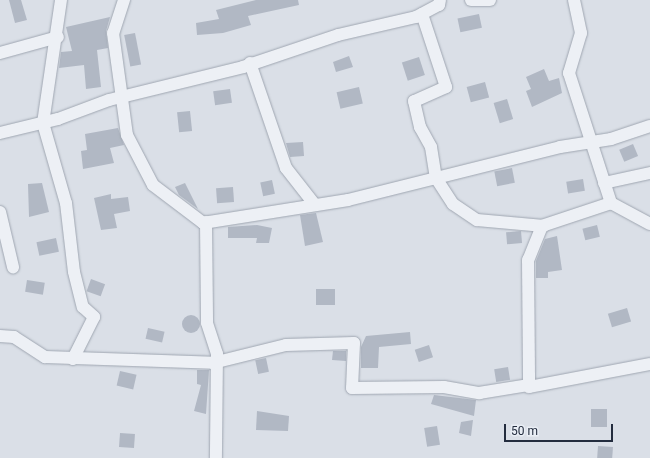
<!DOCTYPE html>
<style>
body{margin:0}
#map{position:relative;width:650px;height:458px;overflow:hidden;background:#dadfe7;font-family:Roboto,sans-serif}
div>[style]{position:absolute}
.building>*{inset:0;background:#b1b8c4;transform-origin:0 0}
.round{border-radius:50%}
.roads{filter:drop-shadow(0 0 1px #9fa6b1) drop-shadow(0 0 1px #9fa6b1)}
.street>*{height:12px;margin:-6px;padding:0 6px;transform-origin:6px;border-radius:6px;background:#edf0f5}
span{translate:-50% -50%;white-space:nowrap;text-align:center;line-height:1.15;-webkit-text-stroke:3px #e9eef5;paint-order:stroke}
.scale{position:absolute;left:504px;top:424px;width:109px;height:18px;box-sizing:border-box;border:2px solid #232c3e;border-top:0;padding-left:5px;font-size:12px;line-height:14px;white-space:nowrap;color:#232c3e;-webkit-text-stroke:3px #e9eef5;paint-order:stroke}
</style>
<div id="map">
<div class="building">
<div style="clip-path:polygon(9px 0,21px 0,27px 20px,15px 23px)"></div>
<div style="clip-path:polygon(256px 0,298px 0,299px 5px,248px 16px,251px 25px,223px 33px,197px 35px,196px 23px,219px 19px,216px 10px)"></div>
<div style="left:479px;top:14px;width:14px;height:22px;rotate:78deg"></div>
<div style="clip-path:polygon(110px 17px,106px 31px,108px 48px,97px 50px,101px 87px,86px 89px,84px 65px,59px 68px,61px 52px,72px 51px,66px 27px)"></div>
<div style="left:135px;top:33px;width:32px;height:11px;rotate:79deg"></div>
<div style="clip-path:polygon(349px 56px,353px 67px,336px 72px,333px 62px)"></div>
<div style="left:419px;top:57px;width:19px;height:18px;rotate:72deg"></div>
<div style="clip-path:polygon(544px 69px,549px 81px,559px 78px,562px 93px,532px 107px,526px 91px,531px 89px,526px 77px)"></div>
<div style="left:485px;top:82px;width:16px;height:19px;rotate:75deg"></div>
<div style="left:359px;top:87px;width:17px;height:23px;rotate:77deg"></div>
<div style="left:230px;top:89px;width:14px;height:17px;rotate:82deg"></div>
<div style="left:507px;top:99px;width:21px;height:14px;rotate:73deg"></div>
<div style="left:190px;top:111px;width:20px;height:13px;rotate:84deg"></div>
<div style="clip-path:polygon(118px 128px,124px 145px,110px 148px,114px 163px,83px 169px,81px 151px,87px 150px,85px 134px)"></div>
<div style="clip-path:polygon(303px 142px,304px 156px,290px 157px,286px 143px)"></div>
<div style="left:633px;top:144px;width:13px;height:15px;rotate:67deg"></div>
<div style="left:512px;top:168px;width:15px;height:18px;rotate:79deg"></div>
<div style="left:583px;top:179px;width:12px;height:17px;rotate:81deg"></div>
<div style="left:272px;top:180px;width:14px;height:12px;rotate:78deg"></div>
<div style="clip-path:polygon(42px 183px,49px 212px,29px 217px,28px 184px)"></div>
<div style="clip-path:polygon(185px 183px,198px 209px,179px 195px,175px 187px)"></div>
<div style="left:233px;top:187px;width:15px;height:17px;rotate:86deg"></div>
<div style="clip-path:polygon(111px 194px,111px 199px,128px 197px,130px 211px,114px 214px,117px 228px,101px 230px,94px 198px)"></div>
<div style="clip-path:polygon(316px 213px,323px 242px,305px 246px,300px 215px)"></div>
<div style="clip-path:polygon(257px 225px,272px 228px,269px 243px,256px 243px,257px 238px,228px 238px,228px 227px)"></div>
<div style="left:597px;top:225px;width:12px;height:15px;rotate:76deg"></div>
<div style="left:521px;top:231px;width:12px;height:15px;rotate:85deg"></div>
<div style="clip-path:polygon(557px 236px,562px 270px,548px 272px,548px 278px,536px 278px,536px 261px,545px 239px)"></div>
<div style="left:56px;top:238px;width:14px;height:20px;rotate:78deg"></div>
<div style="left:91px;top:279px;width:15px;height:13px;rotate:20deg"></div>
<div style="left:27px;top:280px;width:18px;height:12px;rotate:9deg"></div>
<div style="left:335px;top:289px;width:16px;height:19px;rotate:90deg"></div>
<div style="left:627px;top:308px;width:14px;height:20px;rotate:73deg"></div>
<div class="round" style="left:182px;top:315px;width:18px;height:18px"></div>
<div style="left:148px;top:328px;width:17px;height:11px;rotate:13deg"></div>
<div style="clip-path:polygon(410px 332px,411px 344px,379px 347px,378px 368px,361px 368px,361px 347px,366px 336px)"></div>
<div style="left:429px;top:345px;width:13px;height:15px;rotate:72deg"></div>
<div style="clip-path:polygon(333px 351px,346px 351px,346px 361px,332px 360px)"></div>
<div style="left:266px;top:358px;width:14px;height:11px;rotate:78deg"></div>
<div style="left:508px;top:367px;width:13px;height:14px;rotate:81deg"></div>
<div style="clip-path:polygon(197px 370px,209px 370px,206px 414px,194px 411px,201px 385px,197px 384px)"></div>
<div style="left:120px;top:371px;width:17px;height:15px;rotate:13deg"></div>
<div style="clip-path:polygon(434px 395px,476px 400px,474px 416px,431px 404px)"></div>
<div style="left:591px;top:409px;width:16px;height:18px"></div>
<div style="clip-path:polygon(257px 411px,289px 416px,288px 431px,256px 430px)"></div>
<div style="clip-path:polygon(473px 420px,471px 436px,459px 433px,461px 422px)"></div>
<div style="left:437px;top:426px;width:19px;height:13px;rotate:81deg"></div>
<div style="left:120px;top:433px;width:15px;height:14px;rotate:4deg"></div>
<div style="left:598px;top:446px;width:15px;height:12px;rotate:4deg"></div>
</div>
<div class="roads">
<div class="street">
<div style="left:61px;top:0;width:124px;rotate:98.3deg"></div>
<div style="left:43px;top:123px;width:83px;rotate:74deg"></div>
<div style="left:66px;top:203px;width:69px;rotate:83.4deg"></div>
<div style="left:74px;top:272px;width:36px;rotate:76deg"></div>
<div style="left:83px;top:307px;width:15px;rotate:42deg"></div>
<div style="left:94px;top:317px;width:47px;rotate:116.6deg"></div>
<div style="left:124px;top:0;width:35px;rotate:108deg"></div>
<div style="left:113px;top:33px;width:103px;rotate:82.2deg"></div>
<div style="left:127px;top:135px;width:56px;rotate:62.5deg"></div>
<div style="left:153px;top:185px;width:63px;rotate:37.2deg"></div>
<div style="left:203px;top:223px;width:147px;rotate:-9deg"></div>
<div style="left:348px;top:200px;width:219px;rotate:-14deg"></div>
<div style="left:560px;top:147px;width:52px;rotate:-8.9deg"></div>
<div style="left:611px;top:139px;width:41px;rotate:-18.4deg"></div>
<div style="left:471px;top:0;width:19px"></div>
<div style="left:574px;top:0;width:34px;rotate:78deg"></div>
<div style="left:581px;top:33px;width:42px;rotate:106.7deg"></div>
<div style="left:569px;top:73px;width:137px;rotate:72.1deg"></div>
<div style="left:611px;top:203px;width:73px;rotate:161.6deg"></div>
<div style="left:542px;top:226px;width:37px;rotate:112deg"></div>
<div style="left:528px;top:260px;width:127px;rotate:89.5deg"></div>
<div style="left:529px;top:387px;width:123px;rotate:-10.8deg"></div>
<div style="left:422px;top:14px;width:77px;rotate:71.8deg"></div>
<div style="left:446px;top:87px;width:35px;rotate:156deg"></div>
<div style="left:414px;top:101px;width:27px;rotate:77deg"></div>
<div style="left:420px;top:127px;width:23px;rotate:61deg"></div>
<div style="left:431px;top:147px;width:31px;rotate:81deg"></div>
<div style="left:436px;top:178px;width:31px;rotate:57deg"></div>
<div style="left:453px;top:204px;width:29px;rotate:34deg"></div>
<div style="left:477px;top:220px;width:67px;rotate:5.1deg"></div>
<div style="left:0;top:53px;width:60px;rotate:-15.4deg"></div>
<div style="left:250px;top:63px;width:111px;rotate:71.1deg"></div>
<div style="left:286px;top:168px;width:47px;rotate:51.9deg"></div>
<div style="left:0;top:133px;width:60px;rotate:-13.6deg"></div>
<div style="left:58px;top:119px;width:54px;rotate:-20.4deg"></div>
<div style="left:109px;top:100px;width:138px;rotate:-13.8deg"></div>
<div style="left:243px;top:67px;width:100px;rotate:-18.6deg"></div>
<div style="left:338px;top:35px;width:80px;rotate:-13deg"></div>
<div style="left:416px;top:17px;width:26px;rotate:-28deg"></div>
<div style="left:439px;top:5px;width:5px;rotate:-79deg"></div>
<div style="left:604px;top:183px;width:47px;rotate:-12.3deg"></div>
<div style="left:611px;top:203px;width:44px;rotate:28.3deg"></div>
<div style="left:0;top:212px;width:57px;rotate:76.7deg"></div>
<div style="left:206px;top:222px;width:101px;rotate:89.4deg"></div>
<div style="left:207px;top:323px;width:33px;rotate:72deg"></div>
<div style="left:217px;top:354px;width:104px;rotate:90.6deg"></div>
<div style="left:0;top:336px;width:14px;rotate:4deg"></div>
<div style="left:14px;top:337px;width:37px;rotate:33deg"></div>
<div style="left:45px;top:357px;width:168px;rotate:2deg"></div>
<div style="left:213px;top:363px;width:75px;rotate:-13.9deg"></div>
<div style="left:286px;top:345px;width:68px;rotate:-1.7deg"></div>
<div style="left:354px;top:343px;width:45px;rotate:92.5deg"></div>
<div style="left:352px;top:388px;width:92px;rotate:-0.6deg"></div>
<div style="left:444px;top:387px;width:36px;rotate:10deg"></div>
<div style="left:479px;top:393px;width:51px;rotate:-9.1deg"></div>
</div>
</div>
<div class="scale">50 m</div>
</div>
